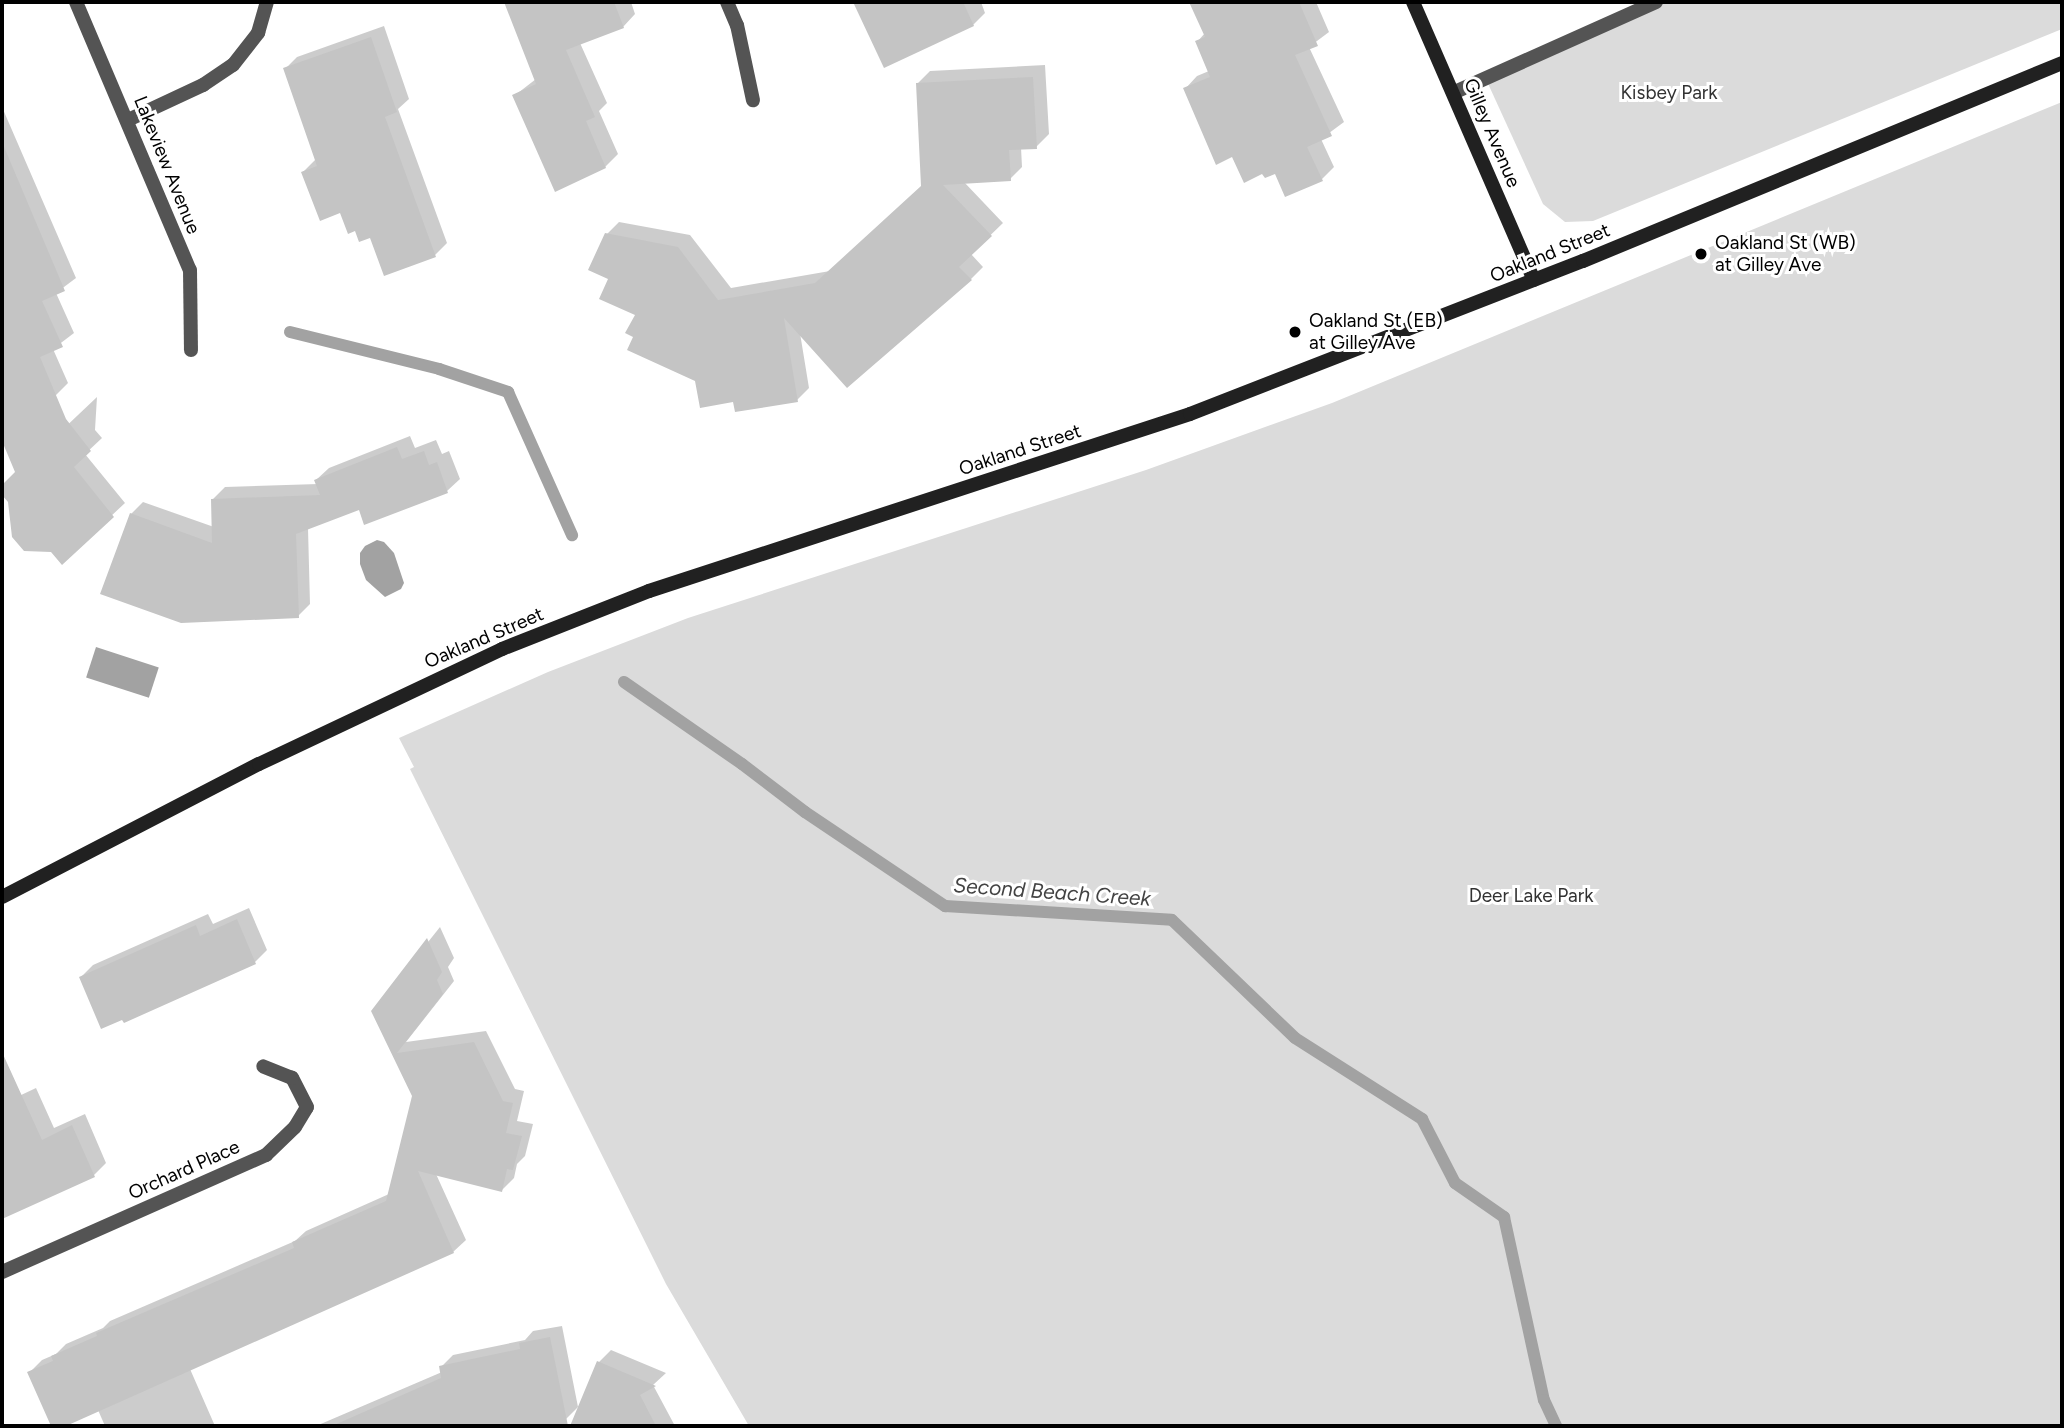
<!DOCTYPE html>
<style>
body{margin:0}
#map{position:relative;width:2064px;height:1428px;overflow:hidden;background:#fff;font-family:Figtree,sans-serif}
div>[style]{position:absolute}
.green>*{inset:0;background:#dbdbdb}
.water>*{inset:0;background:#a2a2a2;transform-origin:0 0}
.shadow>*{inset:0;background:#0003}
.stream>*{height:12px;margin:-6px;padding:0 6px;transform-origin:6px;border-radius:6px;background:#a2a2a2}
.building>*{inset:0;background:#c4c4c4}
.lane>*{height:14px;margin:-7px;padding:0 7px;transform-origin:7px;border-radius:7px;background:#545454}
.street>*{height:14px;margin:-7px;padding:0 7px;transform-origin:7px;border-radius:7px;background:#545454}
.secondary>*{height:14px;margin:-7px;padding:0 7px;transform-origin:7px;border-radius:7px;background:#212121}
.dots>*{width:19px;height:19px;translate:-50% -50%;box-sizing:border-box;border:4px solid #fff;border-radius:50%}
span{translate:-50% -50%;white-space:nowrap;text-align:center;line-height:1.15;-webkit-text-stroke:6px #fff;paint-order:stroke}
.park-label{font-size:19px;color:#323232}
.street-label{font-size:19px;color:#000}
.poi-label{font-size:19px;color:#000}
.left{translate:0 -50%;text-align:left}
.water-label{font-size:21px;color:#434343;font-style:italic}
.frame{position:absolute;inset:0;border:4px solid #000;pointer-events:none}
</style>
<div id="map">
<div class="green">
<div style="clip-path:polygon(1656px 2px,2062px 2px,2062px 29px,1593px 221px,1565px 222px,1543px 204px,1485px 77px)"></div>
<div style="clip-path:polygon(2062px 102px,2062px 1426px,749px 1426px,666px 1284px,410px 769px,414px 767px,399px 738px,548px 672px,688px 618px,1146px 470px,1332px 403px)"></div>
</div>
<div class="water">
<div style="clip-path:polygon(377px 540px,384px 542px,394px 553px,404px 583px,401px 589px,385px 597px,366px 580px,360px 564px,360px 553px,365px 546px)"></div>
<div style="left:96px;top:647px;width:66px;height:32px;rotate:18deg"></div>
</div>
<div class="shadow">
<div style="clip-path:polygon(506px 2px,631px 2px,635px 14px,623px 27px,580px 43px,607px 103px,599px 111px,618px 154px,605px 167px,556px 189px,514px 96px,536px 79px)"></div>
<div style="clip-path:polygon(855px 2px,981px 2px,985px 13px,973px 25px,884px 66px)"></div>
<div style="clip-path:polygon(1191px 2px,1316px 2px,1329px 32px,1309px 47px,1344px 122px,1321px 139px,1334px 167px,1322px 179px,1263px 172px,1233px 155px,1185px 89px,1197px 76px,1209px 71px,1197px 42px,1205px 33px)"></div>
<div style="clip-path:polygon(384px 26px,409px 99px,398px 109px,447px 243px,435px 255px,356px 229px,303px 172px,316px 159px,285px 69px,297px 57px)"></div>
<div style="clip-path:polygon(1045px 65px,1049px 134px,1036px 147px,1021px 147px,1022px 167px,1010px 179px,964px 182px,1003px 223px,971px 254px,983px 267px,971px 279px,800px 333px,809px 388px,797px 400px,734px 400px,635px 337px,637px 314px,611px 279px,607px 234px,619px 222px,690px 235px,731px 288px,830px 271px,922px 186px,917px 84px,930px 71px)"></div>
<div style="clip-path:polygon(2px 107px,76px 278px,56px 293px,74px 333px,53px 349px,68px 383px,55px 396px,2px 419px)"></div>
<div style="clip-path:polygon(97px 397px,95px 430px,102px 438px,85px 454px,125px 503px,62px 562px,2px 492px,2px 487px)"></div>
<div style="clip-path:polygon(410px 436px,415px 448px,436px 440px,442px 454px,449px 451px,460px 479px,447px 491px,360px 508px,308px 528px,310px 604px,298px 616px,131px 514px,143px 502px,214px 527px,212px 500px,225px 487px,318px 484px,316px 480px,329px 468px)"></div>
<div style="clip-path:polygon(249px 908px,267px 950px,255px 962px,81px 977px,93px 965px,208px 914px,213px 924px)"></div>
<div style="clip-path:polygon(440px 927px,454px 958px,448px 967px,454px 981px,406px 1042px,486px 1031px,515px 1089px,524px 1091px,517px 1121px,533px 1124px,525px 1156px,517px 1164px,514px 1178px,502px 1190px,436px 1174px,466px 1240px,453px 1252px,190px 1369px,215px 1426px,105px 1426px,98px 1410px,62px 1426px,53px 1426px,29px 1373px,42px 1360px,56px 1354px,66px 1344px,103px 1328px,110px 1321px,295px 1241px,306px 1231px,389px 1194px,414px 1095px,373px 1011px)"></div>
<div style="clip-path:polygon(36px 1088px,54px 1128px,85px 1114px,106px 1163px,94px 1175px,2px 1217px,2px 1104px)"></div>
<div style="clip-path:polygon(562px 1326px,578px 1407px,566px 1419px,530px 1426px,316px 1426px,442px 1372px,441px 1367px,453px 1355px,525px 1340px,533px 1331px)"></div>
<div style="clip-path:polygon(611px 1350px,666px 1373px,653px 1385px,675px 1426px,572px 1426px,599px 1362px)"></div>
</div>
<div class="stream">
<div style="left:290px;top:332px;width:154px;rotate:13.9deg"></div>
<div style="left:439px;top:369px;width:73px;rotate:18.4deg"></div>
<div style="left:508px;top:392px;width:157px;rotate:65.9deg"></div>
<div style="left:624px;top:682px;width:144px;rotate:34.8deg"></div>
<div style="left:742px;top:764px;width:79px;rotate:37.3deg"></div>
<div style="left:805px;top:812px;width:169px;rotate:33.9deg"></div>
<div style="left:945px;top:906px;width:227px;rotate:3.5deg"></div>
<div style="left:1172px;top:920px;width:170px;rotate:43.8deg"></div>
<div style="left:1295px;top:1038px;width:151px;rotate:32.5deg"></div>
<div style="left:1422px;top:1119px;width:72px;rotate:62.7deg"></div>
<div style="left:1455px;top:1183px;width:60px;rotate:34.8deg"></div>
<div style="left:1504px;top:1217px;width:187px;rotate:77.7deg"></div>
<div style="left:1544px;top:1400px;width:29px;rotate:65deg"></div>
</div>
<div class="building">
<div style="clip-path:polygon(504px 2px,614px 2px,624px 28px,566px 50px,595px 117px,586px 121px,606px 168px,555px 192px,512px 95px,536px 84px)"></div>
<div style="clip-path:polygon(853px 2px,963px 2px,974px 26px,884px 68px)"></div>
<div style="clip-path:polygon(1189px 2px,1299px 2px,1318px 46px,1295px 55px,1332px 136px,1307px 147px,1323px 181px,1285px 197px,1275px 174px,1265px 178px,1262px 174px,1244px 183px,1232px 157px,1216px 165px,1183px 88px,1210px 77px,1195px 41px,1205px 37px)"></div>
<div style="clip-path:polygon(371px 37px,397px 112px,385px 117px,436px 257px,384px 276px,370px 238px,359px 242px,355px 231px,348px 234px,340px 213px,320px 221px,301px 172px,317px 166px,283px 68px)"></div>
<div style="clip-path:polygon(1033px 77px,1037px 149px,1009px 150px,1011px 181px,943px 185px,992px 236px,959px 267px,972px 280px,847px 388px,784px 318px,798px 402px,735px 412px,733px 402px,700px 408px,695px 381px,627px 350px,633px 337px,625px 333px,635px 315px,599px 299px,608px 279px,588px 270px,605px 233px,678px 247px,718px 300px,815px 283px,921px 186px,916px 83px)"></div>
<div style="clip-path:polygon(2px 142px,65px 291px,42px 301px,63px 347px,40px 357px,66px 419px,91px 451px,74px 467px,114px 517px,62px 565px,51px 552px,24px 551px,12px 537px,8px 502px,2px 495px,2px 485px,15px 472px,2px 441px)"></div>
<div style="clip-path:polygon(397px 447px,402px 459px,424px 451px,429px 465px,437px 462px,448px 493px,364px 525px,359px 510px,296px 534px,299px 618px,181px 623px,100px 594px,130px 513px,212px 543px,211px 499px,320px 495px,314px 480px)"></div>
<div style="clip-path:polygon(237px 919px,256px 964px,124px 1023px,122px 1020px,101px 1029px,79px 977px,196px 925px,200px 936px)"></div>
<div style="clip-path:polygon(427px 938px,442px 972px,437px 980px,443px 994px,397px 1053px,474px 1042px,503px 1101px,513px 1103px,506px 1133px,522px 1136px,513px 1170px,507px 1169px,502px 1192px,418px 1171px,454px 1253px,66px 1426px,51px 1426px,27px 1372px,53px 1361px,51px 1356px,97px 1336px,96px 1333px,294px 1248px,292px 1242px,386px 1201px,412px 1096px,371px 1011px)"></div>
<div style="clip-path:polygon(2px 1052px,42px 1140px,72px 1125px,95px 1177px,2px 1219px)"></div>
<div style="clip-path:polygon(550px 1337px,568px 1426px,332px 1426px,441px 1378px,439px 1366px,520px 1349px,519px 1343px)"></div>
<div style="clip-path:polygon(597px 1361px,656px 1386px,640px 1395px,656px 1426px,570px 1426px)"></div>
</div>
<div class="lane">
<div style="left:1455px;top:92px;width:220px;rotate:-24.1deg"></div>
<div style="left:128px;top:120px;width:83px;rotate:-25deg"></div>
<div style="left:203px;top:85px;width:36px;rotate:-34deg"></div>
<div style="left:233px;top:65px;width:41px;rotate:-52deg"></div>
<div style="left:258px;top:33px;width:32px;rotate:-74deg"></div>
</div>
<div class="street">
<div style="left:76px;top:2px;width:291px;rotate:67deg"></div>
<div style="left:190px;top:270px;width:80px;rotate:89.3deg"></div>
<div style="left:727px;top:2px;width:25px;rotate:67deg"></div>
<div style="left:737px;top:25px;width:77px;rotate:78deg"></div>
<div style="left:2px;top:1272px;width:289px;rotate:-23.9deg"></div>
<div style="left:266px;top:1155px;width:40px;rotate:-44deg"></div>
<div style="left:295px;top:1127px;width:23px;rotate:-59deg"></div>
<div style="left:307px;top:1107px;width:33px;rotate:-117deg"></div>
<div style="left:292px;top:1078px;width:31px;rotate:-158deg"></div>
</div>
<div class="secondary">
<div style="left:1413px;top:2px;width:303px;rotate:66.5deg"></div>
<div style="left:2px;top:897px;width:289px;rotate:-27.4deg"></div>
<div style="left:259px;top:764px;width:269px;rotate:-25.3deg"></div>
<div style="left:502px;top:649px;width:158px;rotate:-21.5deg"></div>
<div style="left:649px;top:591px;width:569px;rotate:-18.12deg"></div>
<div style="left:1190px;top:414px;width:422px;rotate:-21.3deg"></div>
<div style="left:1583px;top:261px;width:518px;rotate:-22.46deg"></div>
</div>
<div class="dots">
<div style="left:1701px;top:254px;background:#000"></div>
<div style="left:1295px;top:332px;background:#000"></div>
</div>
<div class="park-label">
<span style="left:1669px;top:93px">Kisbey Park</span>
<span style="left:1531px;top:896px">Deer Lake Park</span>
</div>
<div class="street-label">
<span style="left:1492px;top:133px;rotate:67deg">Gilley Avenue</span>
<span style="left:167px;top:165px;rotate:68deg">Lakeview Avenue</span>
<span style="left:1550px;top:253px;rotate:-22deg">Oakland Street</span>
<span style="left:1020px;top:450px;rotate:-18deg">Oakland Street</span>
<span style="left:484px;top:638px;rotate:-23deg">Oakland Street</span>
<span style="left:184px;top:1170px;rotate:-24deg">Orchard Place</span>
</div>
<div class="poi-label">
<span class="left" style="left:1715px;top:254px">Oakland St (WB)<br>at Gilley Ave</span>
<span class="left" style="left:1309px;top:332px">Oakland St (EB)<br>at Gilley Ave</span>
</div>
<div class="water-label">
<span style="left:1052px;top:892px;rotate:4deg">Second Beach Creek</span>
</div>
<div class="frame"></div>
</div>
